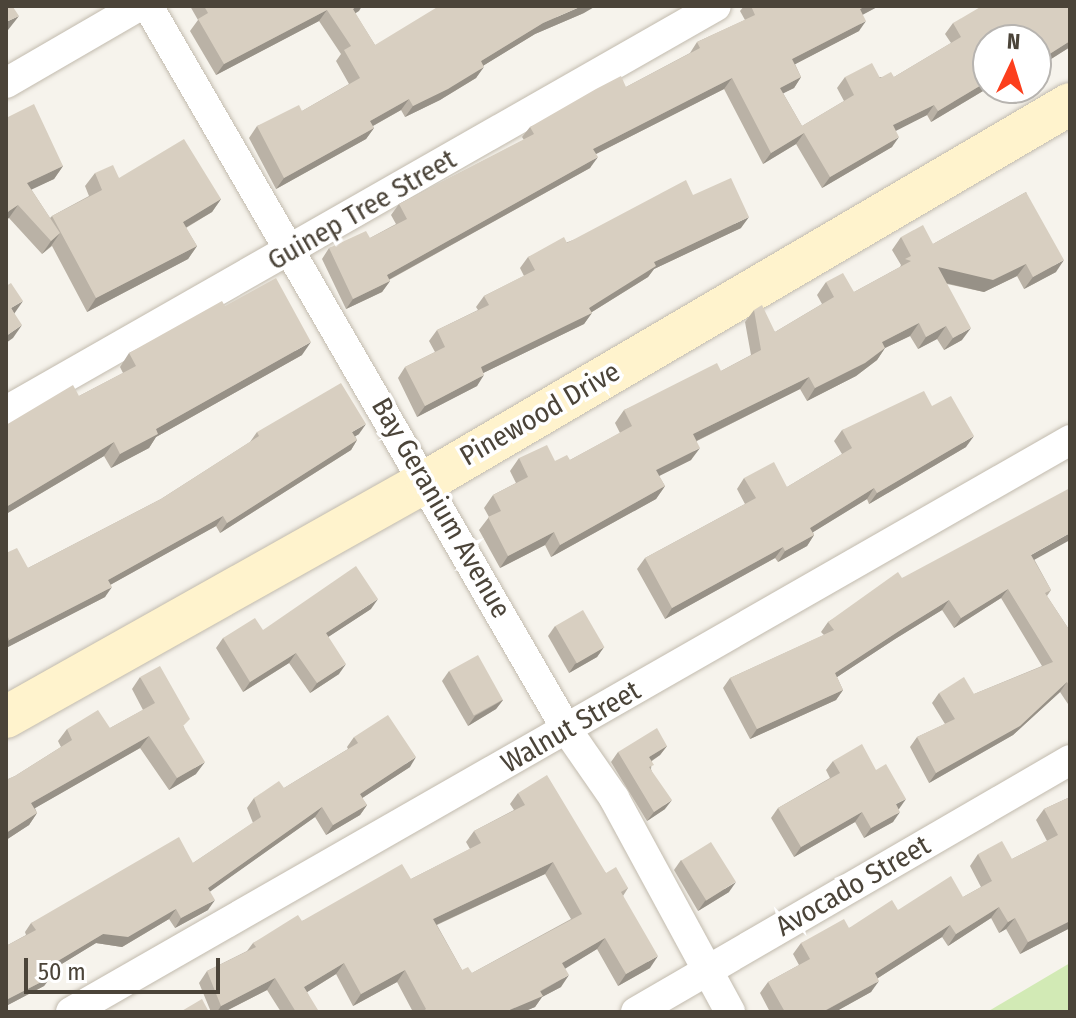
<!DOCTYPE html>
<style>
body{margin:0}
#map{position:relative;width:1076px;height:1018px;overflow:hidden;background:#f6f3ec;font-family:"Fira Sans Condensed",sans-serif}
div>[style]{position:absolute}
.green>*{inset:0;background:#d2eab5}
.roads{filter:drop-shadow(0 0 2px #c2bbae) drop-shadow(0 0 2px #c2bbae)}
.minor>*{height:30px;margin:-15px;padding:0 15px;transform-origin:15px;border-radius:15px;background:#fff}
.secondary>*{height:42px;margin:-21px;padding:0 21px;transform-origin:21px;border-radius:21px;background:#fff3cd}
.wall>*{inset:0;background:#bab2a6}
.shaded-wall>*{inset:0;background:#979187}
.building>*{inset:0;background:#d8cfc1;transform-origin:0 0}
span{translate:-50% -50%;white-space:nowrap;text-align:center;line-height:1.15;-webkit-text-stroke:7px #fff;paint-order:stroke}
.street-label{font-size:28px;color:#4b4439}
.frame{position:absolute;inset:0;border:8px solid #4b4439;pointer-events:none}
.north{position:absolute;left:972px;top:24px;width:80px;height:80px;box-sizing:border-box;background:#fff;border:2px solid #b7b4b0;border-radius:50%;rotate:4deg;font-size:22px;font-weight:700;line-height:32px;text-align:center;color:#4b4439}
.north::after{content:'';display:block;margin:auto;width:28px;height:36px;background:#fc3f1d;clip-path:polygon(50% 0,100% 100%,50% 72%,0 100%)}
.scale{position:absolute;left:24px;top:958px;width:196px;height:36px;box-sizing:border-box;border:4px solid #4b4439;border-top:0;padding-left:10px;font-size:24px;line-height:28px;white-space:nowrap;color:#4b4439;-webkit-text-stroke:6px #fff;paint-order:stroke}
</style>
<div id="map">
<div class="green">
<div style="clip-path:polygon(1070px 963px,1070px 1012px,987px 1012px)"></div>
</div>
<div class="roads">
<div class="minor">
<div style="left:148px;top:6px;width:837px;rotate:59.94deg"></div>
<div style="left:567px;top:730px;width:83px;rotate:55.3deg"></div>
<div style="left:614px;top:798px;width:243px;rotate:61.5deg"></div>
<div style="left:6px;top:83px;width:154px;rotate:-30.1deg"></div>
<div style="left:6px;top:411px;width:817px;rotate:-29.7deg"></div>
<div style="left:71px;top:1012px;width:1151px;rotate:-29.79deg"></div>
<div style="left:636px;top:1012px;width:502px;rotate:-30.14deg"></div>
</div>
<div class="secondary">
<div style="left:6px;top:717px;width:483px;rotate:-29.3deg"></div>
<div style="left:427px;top:481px;width:745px;rotate:-30.38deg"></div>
</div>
</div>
<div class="wall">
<div style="clip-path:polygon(190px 6px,362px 6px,355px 13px,375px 45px,584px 13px,535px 34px,484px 65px,476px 78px,440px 100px,405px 117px,401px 110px,373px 126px,374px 128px,366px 139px,276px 189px,249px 138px,257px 126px,302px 111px,349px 84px,336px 61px,341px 54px,319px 21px,216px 75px,190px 31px,198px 20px)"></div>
<div style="clip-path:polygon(744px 6px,879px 6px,863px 14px,859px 31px,795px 64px,801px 77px,794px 88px,783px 93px,802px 126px,844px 101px,837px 88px,845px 77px,894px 77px,951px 43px,945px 34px,953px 23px,1070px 11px,1070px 47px,1040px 66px,1036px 59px,988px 40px,988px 88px,931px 122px,927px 115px,896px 130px,892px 147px,822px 188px,796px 144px,763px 164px,724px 89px,596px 154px,590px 168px,389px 280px,390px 281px,382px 292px,346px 309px,322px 259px,329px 248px,370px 238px,396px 224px,391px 215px,399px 204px,524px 140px,522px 137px,530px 127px,626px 87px,690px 53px,697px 42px,745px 20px,740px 11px)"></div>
<div style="clip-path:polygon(6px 118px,63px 166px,54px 179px,31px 189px,50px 218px,52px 216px,89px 196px,85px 186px,95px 173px,221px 199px,212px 212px,186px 228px,197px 246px,188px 259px,87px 312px,52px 246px,42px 254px,9px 218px)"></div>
<div style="clip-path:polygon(1026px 192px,1056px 272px,1024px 289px,1017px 276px,984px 292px,947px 284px,962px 340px,944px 350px,937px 339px,918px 349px,910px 336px,885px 348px,877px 360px,856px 376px,807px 401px,800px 389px,697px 441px,691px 460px,659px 476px,665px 486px,656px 499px,551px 557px,545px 545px,500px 568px,479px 530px,489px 517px,484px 508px,493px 495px,516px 483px,510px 471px,519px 458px,555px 461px,570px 460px,620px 433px,615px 423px,624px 410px,721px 371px,751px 355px,745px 322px,754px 310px,775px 332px,822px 304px,817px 295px,826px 282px,854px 292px,900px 267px,901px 265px,892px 250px,901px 237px,933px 244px)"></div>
<div style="clip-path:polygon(693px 195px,741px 228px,654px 269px,648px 277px,592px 312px,584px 324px,483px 373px,477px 386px,417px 417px,398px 378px,405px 367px,435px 352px,429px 341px,437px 330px,478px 310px,476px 307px,484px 296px,524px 276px,520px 268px,528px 257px)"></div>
<div style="clip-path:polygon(225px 306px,302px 355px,156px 437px,149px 448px,111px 468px,104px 456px,6px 514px,6px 425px,79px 396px,123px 373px,120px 367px,129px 353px)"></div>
<div style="clip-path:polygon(932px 406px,966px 447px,869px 504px,867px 499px,813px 532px,814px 535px,807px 546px,778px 562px,775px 558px,665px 619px,637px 569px,645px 558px,745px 504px,737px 489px,744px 478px,787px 487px,842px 454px,834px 441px,842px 430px)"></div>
<div style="clip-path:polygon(257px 432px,359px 434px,355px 436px,357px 440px,351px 450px,220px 533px,216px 526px,110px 585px,105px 597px,6px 648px,6px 553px,28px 568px,161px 499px,250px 442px)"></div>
<div style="clip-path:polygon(1034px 559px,1051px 590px,1047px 596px,1070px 631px,1070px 707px,1060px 692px,1013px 735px,929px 783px,910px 747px,917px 737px,945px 724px,932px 703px,939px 693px,974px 694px,1042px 666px,1001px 598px,954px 628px,942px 610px,895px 639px,837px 677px,843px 690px,836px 700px,750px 739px,723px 688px,730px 678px,824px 635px,821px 632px,828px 622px,902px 578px)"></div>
<div style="clip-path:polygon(371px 609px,328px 637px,339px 674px,310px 693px,289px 663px,243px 692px,216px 648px,223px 638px)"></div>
<div style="clip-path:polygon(555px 626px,604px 647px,597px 657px,569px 673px,548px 636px)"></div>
<div style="clip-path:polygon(449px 671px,503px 700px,496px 709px,468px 726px,442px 681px)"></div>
<div style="clip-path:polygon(140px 677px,184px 727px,196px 774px,169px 790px,140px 748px,35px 808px,37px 813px,29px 825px,6px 840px,6px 780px,15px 776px,61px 747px,58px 741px,67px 729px,110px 728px,143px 710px,132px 689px)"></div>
<div style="clip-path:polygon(354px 737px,410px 767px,362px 798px,367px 805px,360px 815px,326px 835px,315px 817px,210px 891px,208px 910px,175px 928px,169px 919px,122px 947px,96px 943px,48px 972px,51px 977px,44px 986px,6px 1006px,6px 946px,26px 935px,25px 932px,31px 923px,193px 863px,253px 823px,247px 808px,254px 798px,284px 788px,348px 749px,347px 747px)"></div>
<div style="clip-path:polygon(667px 746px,660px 755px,652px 761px,651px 769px,665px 809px,647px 821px,611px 762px,618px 752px)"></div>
<div style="clip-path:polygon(833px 761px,898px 809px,893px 822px,864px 838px,855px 822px,794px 857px,771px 818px,778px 808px,830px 778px,826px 770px)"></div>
<div style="clip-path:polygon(evenodd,518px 793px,606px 873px,628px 888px,623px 896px,650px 968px,618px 986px,597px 949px,565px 968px,561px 987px,542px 997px,535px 1007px,523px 1012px,413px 1012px,397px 982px,353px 1006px,336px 974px,307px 992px,316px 1012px,281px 1012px,267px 990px,224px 1012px,211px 1012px,199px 983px,207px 971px,247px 951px,253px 943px,302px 921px,411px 879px,470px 849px,466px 842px,474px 831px,514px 810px,510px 804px,518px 793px,545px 874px,571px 919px,472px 973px,462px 970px,437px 925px,545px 874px)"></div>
<div style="clip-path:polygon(1070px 797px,1070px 928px,1020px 954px,1006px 929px,999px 933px,991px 918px,948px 946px,942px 937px,878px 978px,871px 992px,835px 1012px,770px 1012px,760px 993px,768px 982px,799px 965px,793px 954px,801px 943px,849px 928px,898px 910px,963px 897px,981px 887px,970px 866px,978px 854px,1012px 859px,1047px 841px,1036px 820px,1044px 809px)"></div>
<div style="clip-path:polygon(681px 860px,729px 892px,698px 911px,674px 870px)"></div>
</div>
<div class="shaded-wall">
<div style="clip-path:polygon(357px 6px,362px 6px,359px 11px,345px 20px,353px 9px)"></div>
<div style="clip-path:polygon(582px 6px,596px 6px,584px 13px,535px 34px,473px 72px,481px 61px,543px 23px)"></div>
<div style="clip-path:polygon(866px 6px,879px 6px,853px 20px,860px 9px)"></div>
<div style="clip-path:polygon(327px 10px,319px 21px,216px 75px,224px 64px)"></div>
<div style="clip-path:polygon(19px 16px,8px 30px,6px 31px,6px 22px)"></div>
<div style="clip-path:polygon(866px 21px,859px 31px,784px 70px,792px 59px)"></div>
<div style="clip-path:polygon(1070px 41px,1070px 47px,1040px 66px,1048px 55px)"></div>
<div style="clip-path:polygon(484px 67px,476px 78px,440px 100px,405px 117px,413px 106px)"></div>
<div style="clip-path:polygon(801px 77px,794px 88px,772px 99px,780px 88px)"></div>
<div style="clip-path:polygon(732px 78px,724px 89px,586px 159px,593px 149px)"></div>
<div style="clip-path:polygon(988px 81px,988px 88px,931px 122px,938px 111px)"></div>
<div style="clip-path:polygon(409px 99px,401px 110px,362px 132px,370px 121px)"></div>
<div style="clip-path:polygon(934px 105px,927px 115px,886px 136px,893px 125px)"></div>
<div style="clip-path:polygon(374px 128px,366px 139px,276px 189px,284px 178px)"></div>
<div style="clip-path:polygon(804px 133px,796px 144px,763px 164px,771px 153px)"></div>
<div style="clip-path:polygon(899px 137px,892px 147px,822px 188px,830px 177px)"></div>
<div style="clip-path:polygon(598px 157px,590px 168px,379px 285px,387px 275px)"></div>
<div style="clip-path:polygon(63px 166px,54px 179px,18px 196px,27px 183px)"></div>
<div style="clip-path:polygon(221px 199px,212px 212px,173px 235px,183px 222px)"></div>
<div style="clip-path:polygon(18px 205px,9px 218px,6px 220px,6px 213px)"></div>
<div style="clip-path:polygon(749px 217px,741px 228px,654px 269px,648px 277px,587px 315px,592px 313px,584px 324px,473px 378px,481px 367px,589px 308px,654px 262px)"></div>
<div style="clip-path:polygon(60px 233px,51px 246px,42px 254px,51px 241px)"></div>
<div style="clip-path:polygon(197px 246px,188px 259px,87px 312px,96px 298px)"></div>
<div style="clip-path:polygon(1064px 260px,1056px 272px,1024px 289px,1033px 277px)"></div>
<div style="clip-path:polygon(1026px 264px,1017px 276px,984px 292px,929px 279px,938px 267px)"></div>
<div style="clip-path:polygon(390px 281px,382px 292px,346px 309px,353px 299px)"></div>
<div style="clip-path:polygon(23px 301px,14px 314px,11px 308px)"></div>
<div style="clip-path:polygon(919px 323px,910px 336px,885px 348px,877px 360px,856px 376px,807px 401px,815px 388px,882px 342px)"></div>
<div style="clip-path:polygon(22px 325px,13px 338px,6px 343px,6px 336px)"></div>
<div style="clip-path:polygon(946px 326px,937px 339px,918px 349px,926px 337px)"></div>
<div style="clip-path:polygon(971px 328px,962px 340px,944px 350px,953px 338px)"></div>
<div style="clip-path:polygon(311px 342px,302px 355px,156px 437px,149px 448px,111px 468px,120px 454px,156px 429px)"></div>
<div style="clip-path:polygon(484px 375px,477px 386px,417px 417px,425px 406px)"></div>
<div style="clip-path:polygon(809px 377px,800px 389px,684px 447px,693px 434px)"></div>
<div style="clip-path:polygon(366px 424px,359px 434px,346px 442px,352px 432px)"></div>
<div style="clip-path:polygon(974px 436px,966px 447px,869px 504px,877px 493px)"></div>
<div style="clip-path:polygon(357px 440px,351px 450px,220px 533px,227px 523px)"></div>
<div style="clip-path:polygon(114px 442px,104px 456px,6px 514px,6px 507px)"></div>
<div style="clip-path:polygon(700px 448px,691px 460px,647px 482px,656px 470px)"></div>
<div style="clip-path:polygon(665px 486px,656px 499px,551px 557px,560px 545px)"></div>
<div style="clip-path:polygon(874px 488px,867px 499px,802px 539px,810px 528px)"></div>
<div style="clip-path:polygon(223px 516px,216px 526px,101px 590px,108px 580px)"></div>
<div style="clip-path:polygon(554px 532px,545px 545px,500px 568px,508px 556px)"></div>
<div style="clip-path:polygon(1070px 533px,1070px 540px,1025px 565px,1031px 555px)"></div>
<div style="clip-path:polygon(814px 535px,807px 546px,778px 562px,785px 551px)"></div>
<div style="clip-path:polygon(783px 547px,775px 558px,665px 619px,672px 608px)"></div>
<div style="clip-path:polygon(112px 587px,105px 597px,6px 648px,6px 644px,9px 640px)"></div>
<div style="clip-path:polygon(1008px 589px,1001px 598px,954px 628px,961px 618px)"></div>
<div style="clip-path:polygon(378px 599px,371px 609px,319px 643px,326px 633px)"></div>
<div style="clip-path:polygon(949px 600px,942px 610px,895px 639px,828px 683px,835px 673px,902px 629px)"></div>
<div style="clip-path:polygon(604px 647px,597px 657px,569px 673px,575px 664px)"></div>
<div style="clip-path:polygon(296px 653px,289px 663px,243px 692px,250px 682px)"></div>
<div style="clip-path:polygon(346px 664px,339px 674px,310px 693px,317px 683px)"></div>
<div style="clip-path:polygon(1067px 682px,1060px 692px,1013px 735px,929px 783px,936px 773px)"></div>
<div style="clip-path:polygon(843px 690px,836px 700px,750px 739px,757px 729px)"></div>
<div style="clip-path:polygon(503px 700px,496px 709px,468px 726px,475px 716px)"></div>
<div style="clip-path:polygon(149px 736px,140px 748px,23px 815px,31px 803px)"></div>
<div style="clip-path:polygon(667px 746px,660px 755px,642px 767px,649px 757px)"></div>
<div style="clip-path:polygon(416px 757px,410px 767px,353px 804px,360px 794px)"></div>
<div style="clip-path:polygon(205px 762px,196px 774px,169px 790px,177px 778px)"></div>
<div style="clip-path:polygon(906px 799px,899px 809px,889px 814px,896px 804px)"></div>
<div style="clip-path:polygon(672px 800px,665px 809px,647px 821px,654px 812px)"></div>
<div style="clip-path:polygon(367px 805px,360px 815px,326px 835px,333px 825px)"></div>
<div style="clip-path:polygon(322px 807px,315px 817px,201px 898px,208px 888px)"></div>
<div style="clip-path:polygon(862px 812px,855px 822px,794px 857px,801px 847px)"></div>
<div style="clip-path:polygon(900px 812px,893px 822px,864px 838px,871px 828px)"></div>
<div style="clip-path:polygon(37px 813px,29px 825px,6px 840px,6px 833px)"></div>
<div style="clip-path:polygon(553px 862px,545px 874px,425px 930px,433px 919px)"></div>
<div style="clip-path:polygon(736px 882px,729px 892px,698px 911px,705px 901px)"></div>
<div style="clip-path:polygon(215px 900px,208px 910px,175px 928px,181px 918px)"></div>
<div style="clip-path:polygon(999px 907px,991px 918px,948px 946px,956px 934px)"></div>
<div style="clip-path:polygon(176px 909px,169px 919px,122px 947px,96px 943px,39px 978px,46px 968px,103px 934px)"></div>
<div style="clip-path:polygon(1015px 918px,1006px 929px,999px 933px,1008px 922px)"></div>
<div style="clip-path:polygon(1070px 921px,1070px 928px,1020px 954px,1028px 942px)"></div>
<div style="clip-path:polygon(950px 925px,942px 937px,867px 985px,875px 973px)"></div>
<div style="clip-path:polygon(605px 938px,597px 949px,555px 975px,562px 963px)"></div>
<div style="clip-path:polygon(658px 956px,650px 968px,618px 986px,626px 974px)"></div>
<div style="clip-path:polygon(344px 963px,336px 974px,296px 999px,304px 987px)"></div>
<div style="clip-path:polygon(405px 970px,397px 982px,353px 1006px,361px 994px)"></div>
<div style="clip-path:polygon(569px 975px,561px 987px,542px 997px,535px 1007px,523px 1012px,505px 1012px)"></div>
<div style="clip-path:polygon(51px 977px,44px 986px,6px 1006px,6px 1000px)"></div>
<div style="clip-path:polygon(275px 978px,267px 990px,224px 1012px,217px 1012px,221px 1006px)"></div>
<div style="clip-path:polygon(879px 981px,871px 992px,835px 1012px,823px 1012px)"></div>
</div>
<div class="building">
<div style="clip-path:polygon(6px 6px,14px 6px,13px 7px,19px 16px,6px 22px)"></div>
<div style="clip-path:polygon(204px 6px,357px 6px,353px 9px,375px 45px,439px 6px,582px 6px,543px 23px,481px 61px,484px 67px,448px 89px,413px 106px,409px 99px,370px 121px,374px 128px,284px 178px,257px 126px,299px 105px,302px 111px,360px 78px,344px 50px,351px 46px,327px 10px,224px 64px,198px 19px,208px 13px)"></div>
<div style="clip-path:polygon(751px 6px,866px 6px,860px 9px,866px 21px,792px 59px,801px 77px,780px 88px,802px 126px,854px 95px,845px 77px,872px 63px,880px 78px,891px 72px,894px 77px,961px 37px,953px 23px,982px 6px,1067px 6px,1070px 11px,1070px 41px,1048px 55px,1044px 48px,1036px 53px,1036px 40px,988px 40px,988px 81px,938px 111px,934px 105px,893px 125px,899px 137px,830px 177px,804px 133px,771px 153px,732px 78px,593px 149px,598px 157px,387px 275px,390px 281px,353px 299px,329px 248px,366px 231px,370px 238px,407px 219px,399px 204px,534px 134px,530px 127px,596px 89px,621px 76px,626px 87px,700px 48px,697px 42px,755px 15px)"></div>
<div style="clip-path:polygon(34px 104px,63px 166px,27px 183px,60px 233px,51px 241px,18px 205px,6px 213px,6px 118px)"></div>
<div style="clip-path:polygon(184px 139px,221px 199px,183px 222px,197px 246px,96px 298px,52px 216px,102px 190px,95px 173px,113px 165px,119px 178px)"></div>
<div style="clip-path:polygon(731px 178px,749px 217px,654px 262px,656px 266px,589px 308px,592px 313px,481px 367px,484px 375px,425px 406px,405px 367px,445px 347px,437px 330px,489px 305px,484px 296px,535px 270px,528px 257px,564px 237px,567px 243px,686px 180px,693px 195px)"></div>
<div style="clip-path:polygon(1026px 192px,1064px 260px,1033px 277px,1026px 264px,993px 280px,938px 267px,971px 328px,953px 338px,946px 326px,926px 337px,919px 323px,882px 342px,885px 348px,865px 363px,815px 388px,809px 377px,693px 434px,700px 448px,656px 470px,665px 486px,560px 545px,554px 532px,508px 556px,488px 517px,501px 511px,493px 495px,528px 477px,519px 458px,547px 445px,555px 461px,567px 455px,570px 460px,632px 426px,624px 410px,717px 363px,721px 371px,761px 350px,754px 310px,762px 305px,775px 332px,834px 297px,826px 282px,843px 273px,854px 292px,911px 261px,905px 259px,911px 256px,901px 237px,923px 225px,933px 244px)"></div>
<div style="clip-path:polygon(276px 278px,311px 342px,156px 429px,158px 434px,120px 454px,114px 442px,6px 507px,6px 425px,73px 385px,79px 396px,136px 366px,129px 353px,222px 301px,225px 306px)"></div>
<div style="clip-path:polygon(11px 283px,23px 301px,11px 308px,22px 325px,6px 336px,6px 286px)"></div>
<div style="clip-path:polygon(341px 383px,366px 424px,352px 432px,357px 440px,227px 523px,223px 516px,108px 580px,112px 587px,9px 640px,6px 631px,6px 553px,17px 548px,28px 568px,161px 499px,259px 436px,257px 432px)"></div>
<div style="clip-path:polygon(924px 391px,932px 406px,951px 396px,974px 436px,877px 493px,874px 488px,810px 528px,814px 535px,785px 551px,783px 547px,672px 608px,645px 558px,756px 498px,744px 478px,774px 462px,787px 487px,852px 448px,842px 430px)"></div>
<div style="clip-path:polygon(1070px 488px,1070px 533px,1031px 555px,1051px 590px,1045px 593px,1070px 631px,1070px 687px,1067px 682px,1020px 726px,936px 773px,917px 737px,955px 719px,939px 693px,964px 677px,974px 694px,1053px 662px,1008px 589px,961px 618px,949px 600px,902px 629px,835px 673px,843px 690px,757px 729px,730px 678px,834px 630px,828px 622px,898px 572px,902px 578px)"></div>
<div style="clip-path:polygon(356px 566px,378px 599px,326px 633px,346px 664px,317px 683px,296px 653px,250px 682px,223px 638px,255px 618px,263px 630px)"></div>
<div style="left:583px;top:610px;width:43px;height:32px;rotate:60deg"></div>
<div style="left:478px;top:655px;width:51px;height:33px;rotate:61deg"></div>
<div style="clip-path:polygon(160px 666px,190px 719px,183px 726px,205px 762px,177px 778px,149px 736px,31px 803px,37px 813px,6px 833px,6px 780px,15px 776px,72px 740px,67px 729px,98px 710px,110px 728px,155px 703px,140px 677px)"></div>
<div style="clip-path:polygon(388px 715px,416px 757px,360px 794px,367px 805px,333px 825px,322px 807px,208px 888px,215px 900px,181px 918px,176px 909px,128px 937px,103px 934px,46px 968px,51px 977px,6px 1000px,6px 946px,36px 930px,31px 923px,179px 837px,193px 863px,261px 817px,254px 798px,279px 781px,284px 788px,358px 743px,354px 737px)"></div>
<div style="clip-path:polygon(657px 728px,667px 746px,649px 757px,654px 765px,649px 767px,672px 800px,654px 812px,618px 752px)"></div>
<div style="clip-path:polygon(862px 744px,876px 770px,886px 764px,906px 799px,896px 804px,900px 812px,871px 828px,862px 812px,801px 847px,778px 808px,840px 773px,833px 761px)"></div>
<div style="clip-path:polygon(evenodd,547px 775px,606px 873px,616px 867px,628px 888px,621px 892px,658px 956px,626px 974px,605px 938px,562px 963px,569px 975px,540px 991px,543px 996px,505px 1012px,422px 1012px,426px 1009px,405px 970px,361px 994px,344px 963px,304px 987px,318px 1010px,315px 1012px,296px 1012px,275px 978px,221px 1006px,207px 971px,256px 947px,253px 943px,298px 915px,302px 921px,402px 864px,411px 879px,481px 843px,474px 831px,525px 805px,518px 793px,547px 775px,553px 862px,582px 914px,472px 973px,468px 967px,462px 970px,433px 919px,553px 862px)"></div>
<div style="clip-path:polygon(1070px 797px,1070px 921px,1028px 942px,1015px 918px,1008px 922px,999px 907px,956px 934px,950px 925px,875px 973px,879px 981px,824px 1011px,825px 1012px,785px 1012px,768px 982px,810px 959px,801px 943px,844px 919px,849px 928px,892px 900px,898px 910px,951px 876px,963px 897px,992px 881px,978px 854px,1002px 841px,1012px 859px,1058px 835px,1044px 809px)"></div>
<div style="left:711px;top:842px;width:47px;height:35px;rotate:58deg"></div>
<div style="clip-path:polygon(202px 999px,209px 1012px,180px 1012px)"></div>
</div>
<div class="street-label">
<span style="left:362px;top:210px;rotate:-30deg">Guinep Tree Street</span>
<span style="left:540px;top:414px;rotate:-30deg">Pinewood Drive</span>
<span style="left:441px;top:508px;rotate:60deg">Bay Geranium Avenue</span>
<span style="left:571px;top:727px;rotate:-30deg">Walnut Street</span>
<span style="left:853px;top:886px;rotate:-30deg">Avocado Street</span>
</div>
<div class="frame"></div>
<div class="north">N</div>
<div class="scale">50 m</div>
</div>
